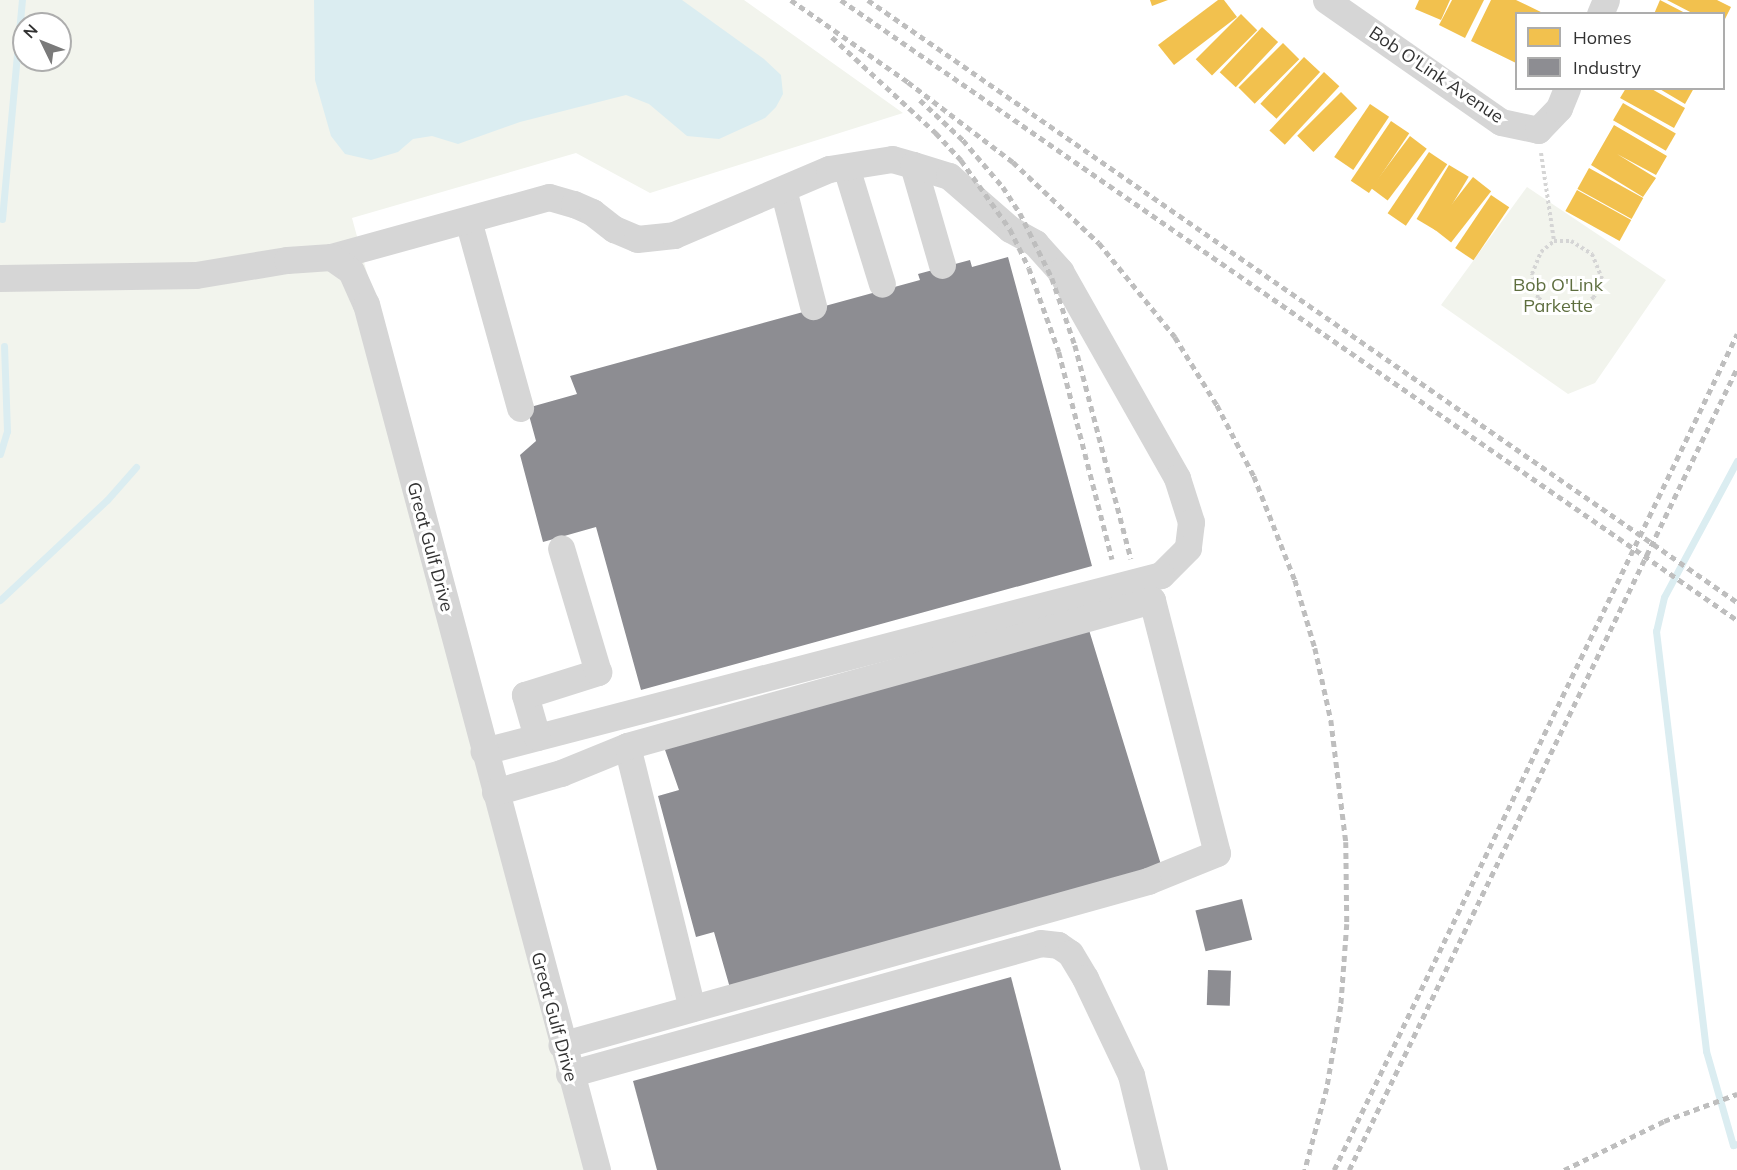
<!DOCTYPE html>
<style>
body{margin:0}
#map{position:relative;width:1737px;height:1170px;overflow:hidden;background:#fff;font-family:Mulish,sans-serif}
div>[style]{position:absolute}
.green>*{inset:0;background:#f2f4ed}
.water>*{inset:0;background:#dbedf1}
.homes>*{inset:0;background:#f2c14e;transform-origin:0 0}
.industry>*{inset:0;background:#8d8d92;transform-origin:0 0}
.stream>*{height:7px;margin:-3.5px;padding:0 3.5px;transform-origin:3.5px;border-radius:3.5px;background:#dbedf1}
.path>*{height:4px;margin-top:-2px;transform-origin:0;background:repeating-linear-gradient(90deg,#d5d5d5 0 3px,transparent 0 6px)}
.minor>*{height:27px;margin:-13.5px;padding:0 13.5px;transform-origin:13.5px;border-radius:13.5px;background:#d6d6d6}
.rail>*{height:4.5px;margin-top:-2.25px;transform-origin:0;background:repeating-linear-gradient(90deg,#bebebe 0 6px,transparent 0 10.5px)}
span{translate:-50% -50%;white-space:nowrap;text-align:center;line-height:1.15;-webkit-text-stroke:6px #fff;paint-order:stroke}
.street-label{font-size:18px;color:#323232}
.park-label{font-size:18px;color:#5e6e3f}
.legend{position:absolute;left:1515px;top:12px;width:210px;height:78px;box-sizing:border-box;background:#fff;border:2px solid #adadad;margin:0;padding:8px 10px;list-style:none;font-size:18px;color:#323232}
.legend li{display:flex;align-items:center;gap:12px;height:30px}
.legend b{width:30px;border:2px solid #adadad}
.north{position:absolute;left:12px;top:12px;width:60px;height:60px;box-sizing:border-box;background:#fff;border:2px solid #adadad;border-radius:50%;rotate:313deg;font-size:16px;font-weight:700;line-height:24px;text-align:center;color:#323232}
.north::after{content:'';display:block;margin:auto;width:21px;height:27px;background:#7a7a7a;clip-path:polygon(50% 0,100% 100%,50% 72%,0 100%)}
</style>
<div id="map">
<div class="green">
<div style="clip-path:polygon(evenodd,0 0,744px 0,903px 113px,650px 193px,576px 153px,352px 218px,611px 1170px,0 1170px,0 0,24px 24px,60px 24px,60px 60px,24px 60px,24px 24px)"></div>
<div style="clip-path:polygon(1527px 187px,1666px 280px,1595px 383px,1568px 394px,1441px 305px)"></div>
</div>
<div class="water">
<div style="clip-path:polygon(314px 0,682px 0,764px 59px,781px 75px,783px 94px,776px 107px,765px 118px,719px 139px,687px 136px,649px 104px,626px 95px,520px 122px,458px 144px,432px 136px,413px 139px,398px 152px,371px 160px,345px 154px,331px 136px,315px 80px)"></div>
</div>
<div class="homes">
<div style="clip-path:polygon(1150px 0,1168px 0,1152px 6px)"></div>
<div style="clip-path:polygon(1218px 0,1224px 0,1237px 17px,1174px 65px,1158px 45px)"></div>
<div style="clip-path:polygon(1419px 0,1450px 0,1441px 20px,1415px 9px)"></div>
<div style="clip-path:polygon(1452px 0,1484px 0,1465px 38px,1439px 25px)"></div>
<div style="clip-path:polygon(1491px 0,1516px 0,1545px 14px,1516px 14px,1516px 63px,1471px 41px)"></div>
<div style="clip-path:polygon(1660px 0,1687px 14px,1654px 14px)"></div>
<div style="clip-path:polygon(1667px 0,1717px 0,1731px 7px,1724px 21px,1724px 14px,1694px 14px)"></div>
<div style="left:1241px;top:14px;width:23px;height:64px;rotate:45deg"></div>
<div style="left:1262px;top:27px;width:22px;height:62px;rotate:43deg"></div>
<div style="left:1283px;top:43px;width:23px;height:63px;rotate:45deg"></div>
<div style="left:1304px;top:57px;width:22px;height:64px;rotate:43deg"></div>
<div style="left:1324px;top:72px;width:21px;height:80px;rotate:43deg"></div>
<div style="clip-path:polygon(1626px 88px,1650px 88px,1685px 108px,1674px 128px,1620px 98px)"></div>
<div style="clip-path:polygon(1658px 88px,1694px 88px,1685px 104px)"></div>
<div style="left:1341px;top:92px;width:23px;height:62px;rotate:45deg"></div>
<div style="left:1623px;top:103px;width:61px;height:20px;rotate:30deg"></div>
<div style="left:1370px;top:104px;width:23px;height:64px;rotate:34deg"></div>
<div style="left:1391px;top:121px;width:22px;height:72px;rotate:34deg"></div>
<div style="clip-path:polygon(1614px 125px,1667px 156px,1656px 175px,1617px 154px,1656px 178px,1643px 197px,1591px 165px)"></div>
<div style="left:1410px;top:136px;width:21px;height:65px;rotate:37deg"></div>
<div style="left:1429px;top:152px;width:22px;height:74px;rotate:34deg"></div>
<div style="left:1449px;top:165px;width:23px;height:63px;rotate:31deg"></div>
<div style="left:1589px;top:168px;width:62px;height:24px;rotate:29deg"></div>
<div style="left:1473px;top:177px;width:23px;height:65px;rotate:38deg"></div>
<div style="left:1577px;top:190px;width:62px;height:24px;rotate:29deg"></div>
<div style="left:1491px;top:195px;width:22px;height:64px;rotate:34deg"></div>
</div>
<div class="industry">
<div style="clip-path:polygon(1008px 257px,1092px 566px,641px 690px,596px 527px,543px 542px,520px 455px,536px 441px,527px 408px,577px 394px,570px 376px,920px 280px,918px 274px,970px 260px,972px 267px)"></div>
<div style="clip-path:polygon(1089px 630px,1162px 868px,730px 988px,714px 932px,696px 937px,658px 796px,679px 790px,664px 747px)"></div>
<div style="left:1242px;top:899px;width:42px;height:48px;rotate:76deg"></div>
<div style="left:1208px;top:970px;width:23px;height:35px;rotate:2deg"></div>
<div style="clip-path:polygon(1011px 977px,1061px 1170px,657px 1170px,633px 1081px)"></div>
</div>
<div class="stream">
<div style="left:2px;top:219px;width:220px;rotate:-84.8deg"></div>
<div style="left:0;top:454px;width:24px;rotate:-73deg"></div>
<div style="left:7px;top:431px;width:85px;rotate:-92deg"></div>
<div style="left:1737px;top:461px;width:154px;rotate:118.2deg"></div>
<div style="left:1664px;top:597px;width:35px;rotate:103deg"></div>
<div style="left:1656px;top:631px;width:423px;rotate:83.2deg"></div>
<div style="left:1706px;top:1051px;width:98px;rotate:74deg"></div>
<div style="left:1733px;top:1145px;width:4px;rotate:-14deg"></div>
<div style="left:0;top:600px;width:146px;rotate:-43.1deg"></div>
<div style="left:107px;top:500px;width:44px;rotate:-48.7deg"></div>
</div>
<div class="path">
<div style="left:1541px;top:153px;width:89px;rotate:81.6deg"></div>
<div style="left:1554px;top:241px;width:17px"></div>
<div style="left:1571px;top:241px;width:25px;rotate:32deg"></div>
<div style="left:1592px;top:254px;width:27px;rotate:68deg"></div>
<div style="left:1602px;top:279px;width:20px;rotate:114deg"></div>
<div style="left:1594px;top:297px;width:18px;rotate:139deg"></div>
<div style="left:1580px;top:309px;width:19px;rotate:168deg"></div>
<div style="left:1561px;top:313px;width:27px;rotate:-147deg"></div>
<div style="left:1538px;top:298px;width:25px;rotate:-104deg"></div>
<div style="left:1532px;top:274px;width:24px;rotate:-68deg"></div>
<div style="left:1541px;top:252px;width:17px;rotate:-40deg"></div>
</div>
<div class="minor">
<div style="left:1326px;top:0;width:213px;rotate:34.9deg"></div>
<div style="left:1501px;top:122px;width:38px;rotate:12deg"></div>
<div style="left:1538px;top:130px;width:30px;rotate:-46deg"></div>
<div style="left:1559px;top:108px;width:22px;rotate:-68deg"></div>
<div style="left:1600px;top:14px;width:15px;rotate:-67deg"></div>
<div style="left:913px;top:165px;width:104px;rotate:73.8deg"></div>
<div style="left:846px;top:167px;width:122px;rotate:72.9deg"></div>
<div style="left:783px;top:189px;width:121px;rotate:75.6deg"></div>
<div style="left:468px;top:220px;width:195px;rotate:74.5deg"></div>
<div style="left:331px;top:257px;width:226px;rotate:-15.4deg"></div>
<div style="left:549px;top:197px;width:26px;rotate:16deg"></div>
<div style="left:574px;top:204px;width:20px;rotate:24deg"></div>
<div style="left:592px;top:212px;width:28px;rotate:38deg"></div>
<div style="left:614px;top:229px;width:25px;rotate:23deg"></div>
<div style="left:637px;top:239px;width:37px;rotate:-6deg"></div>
<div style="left:674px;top:235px;width:168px;rotate:-23.1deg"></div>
<div style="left:829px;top:169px;width:64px;rotate:-9deg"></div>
<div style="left:892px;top:159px;width:22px;rotate:16deg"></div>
<div style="left:913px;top:165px;width:38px;rotate:17deg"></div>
<div style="left:949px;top:176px;width:81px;rotate:41deg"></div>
<div style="left:1010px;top:229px;width:29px;rotate:29deg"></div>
<div style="left:1035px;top:243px;width:38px;rotate:48deg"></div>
<div style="left:1060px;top:271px;width:238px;rotate:60.5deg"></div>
<div style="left:1177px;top:478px;width:46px;rotate:72.3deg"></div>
<div style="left:1191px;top:522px;width:26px;rotate:97deg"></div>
<div style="left:1188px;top:548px;width:38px;rotate:135deg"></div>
<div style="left:1161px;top:575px;width:700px;rotate:165.43deg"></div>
<div style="left:0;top:278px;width:196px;rotate:-0.9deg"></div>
<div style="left:196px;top:275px;width:92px;rotate:-9.4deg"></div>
<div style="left:287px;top:260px;width:44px;rotate:-3.9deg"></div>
<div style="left:331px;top:257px;width:24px;rotate:35deg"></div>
<div style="left:351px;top:271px;width:36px;rotate:66deg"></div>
<div style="left:366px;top:304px;width:896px;rotate:75.06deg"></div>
<div style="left:537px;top:737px;width:44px;rotate:-105.9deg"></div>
<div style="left:525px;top:695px;width:77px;rotate:-17.5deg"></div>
<div style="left:598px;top:672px;width:129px;rotate:-106.6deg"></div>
<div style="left:627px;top:746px;width:270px;rotate:76.1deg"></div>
<div style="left:495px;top:792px;width:69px;rotate:-16.1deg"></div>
<div style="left:561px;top:773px;width:71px;rotate:-22.2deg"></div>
<div style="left:627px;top:746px;width:545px;rotate:-15.54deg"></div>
<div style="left:1152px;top:600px;width:261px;rotate:75.6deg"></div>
<div style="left:1217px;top:853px;width:74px;rotate:157.9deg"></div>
<div style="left:1148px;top:881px;width:609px;rotate:164.39deg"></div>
<div style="left:569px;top:1074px;width:489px;rotate:-15.5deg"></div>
<div style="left:1040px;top:943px;width:18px;rotate:6deg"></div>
<div style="left:1058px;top:945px;width:14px;rotate:34deg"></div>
<div style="left:1070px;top:953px;width:29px;rotate:59deg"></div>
<div style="left:1085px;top:978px;width:107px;rotate:64.6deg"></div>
<div style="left:1131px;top:1075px;width:98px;rotate:76.4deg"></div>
</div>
<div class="rail">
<div style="left:791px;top:0;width:143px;rotate:35deg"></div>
<div style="left:908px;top:82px;width:132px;rotate:37.3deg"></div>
<div style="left:1013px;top:162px;width:118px;rotate:43.3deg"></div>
<div style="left:1099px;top:243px;width:121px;rotate:51deg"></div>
<div style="left:1175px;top:337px;width:80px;rotate:58.3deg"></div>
<div style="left:1217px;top:405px;width:80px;rotate:62.5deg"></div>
<div style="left:1254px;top:476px;width:112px;rotate:68.5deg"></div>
<div style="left:1295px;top:580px;width:71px;rotate:73.6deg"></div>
<div style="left:1315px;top:648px;width:74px;rotate:77.5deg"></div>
<div style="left:1331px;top:720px;width:123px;rotate:83deg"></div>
<div style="left:1346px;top:842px;width:82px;rotate:89.3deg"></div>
<div style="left:1347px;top:924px;width:82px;rotate:94.2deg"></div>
<div style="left:1341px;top:1006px;width:83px;rotate:99.7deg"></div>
<div style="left:1327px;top:1088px;width:85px;rotate:105deg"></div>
<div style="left:841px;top:0;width:1090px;rotate:34.68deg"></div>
<div style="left:868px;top:0;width:1057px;rotate:34.71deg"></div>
<div style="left:832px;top:37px;width:142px;rotate:42.7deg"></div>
<div style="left:936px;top:133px;width:37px;rotate:47deg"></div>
<div style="left:961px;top:160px;width:85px;rotate:54.6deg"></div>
<div style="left:1010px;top:229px;width:43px;rotate:64deg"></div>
<div style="left:1029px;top:268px;width:89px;rotate:70.3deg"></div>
<div style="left:1059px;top:352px;width:214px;rotate:75.6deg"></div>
<div style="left:920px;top:100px;width:59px;rotate:42.9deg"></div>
<div style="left:963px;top:140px;width:62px;rotate:49.6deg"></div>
<div style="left:1003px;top:187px;width:31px;rotate:57deg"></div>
<div style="left:1020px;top:213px;width:72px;rotate:63.8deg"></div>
<div style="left:1052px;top:278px;width:71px;rotate:71.1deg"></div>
<div style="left:1075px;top:345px;width:221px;rotate:75.3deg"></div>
<div style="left:1334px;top:1170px;width:928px;rotate:-64.26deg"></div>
<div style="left:1349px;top:1170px;width:891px;rotate:-64.18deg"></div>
<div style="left:1564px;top:1170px;width:111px;rotate:-26.1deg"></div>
<div style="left:1664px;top:1121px;width:78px;rotate:-20.3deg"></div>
</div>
<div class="street-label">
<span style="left:1436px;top:75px;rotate:34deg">Bob O'Link Avenue</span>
<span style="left:430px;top:547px;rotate:75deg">Great Gulf Drive</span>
<span style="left:554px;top:1017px;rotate:75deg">Great Gulf Drive</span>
</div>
<div class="park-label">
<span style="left:1558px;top:296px">Bob O'Link<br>Parkette</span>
</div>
<ul class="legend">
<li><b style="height:16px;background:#f2c14e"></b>Homes</li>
<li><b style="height:16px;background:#8d8d92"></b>Industry</li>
</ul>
<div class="north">N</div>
</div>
